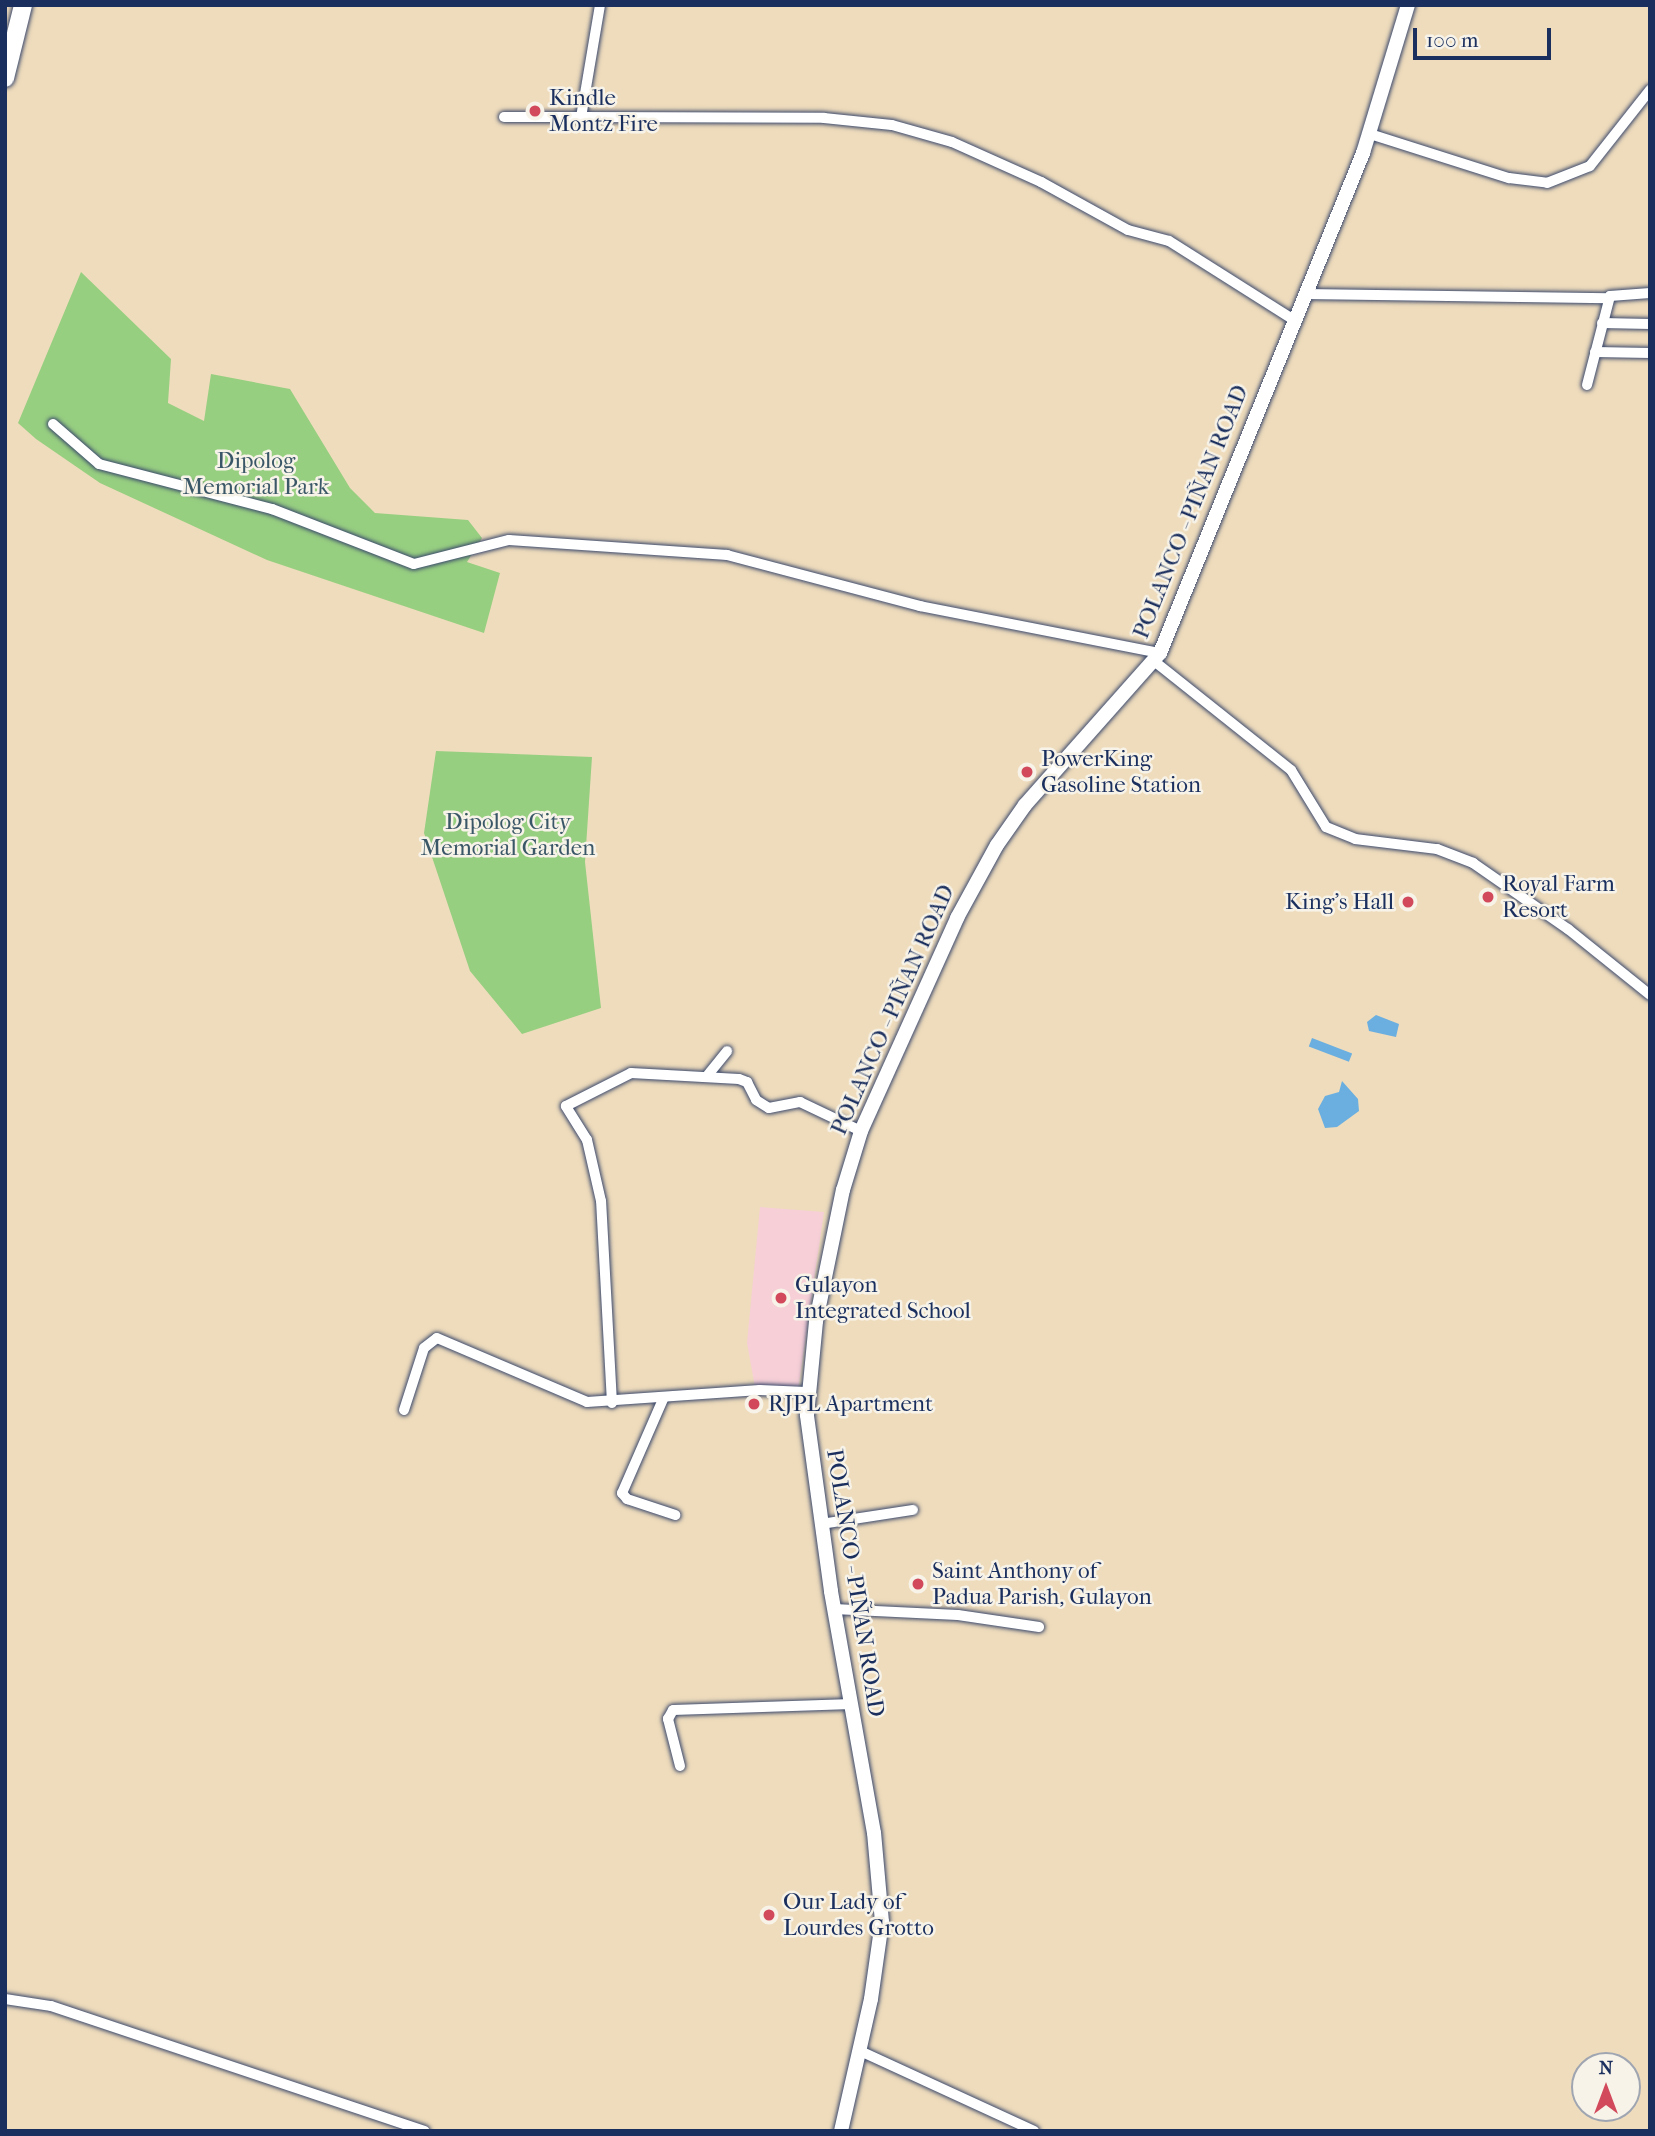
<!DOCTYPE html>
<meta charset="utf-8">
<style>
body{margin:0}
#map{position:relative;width:1655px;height:2136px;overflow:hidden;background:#efdcbc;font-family:"IM FELL French Canon",serif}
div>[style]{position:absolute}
.built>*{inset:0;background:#f6cfd7}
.green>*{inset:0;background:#97cf81}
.water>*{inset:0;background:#6aafe0;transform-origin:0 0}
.roads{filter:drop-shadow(0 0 2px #3b496c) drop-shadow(0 0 2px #3b496c)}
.minor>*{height:10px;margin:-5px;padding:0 5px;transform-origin:5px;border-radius:5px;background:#fff}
.secondary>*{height:14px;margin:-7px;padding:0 7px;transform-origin:7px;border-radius:7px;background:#fff}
.trunk>*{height:18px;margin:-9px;padding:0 9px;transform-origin:9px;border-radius:9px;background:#fff}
.dots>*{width:19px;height:19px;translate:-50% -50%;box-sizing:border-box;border:4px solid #f7f3e8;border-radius:50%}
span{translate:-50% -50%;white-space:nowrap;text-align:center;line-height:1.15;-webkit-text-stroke:5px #f7f3e8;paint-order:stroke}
.poi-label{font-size:23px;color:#1b2f5e}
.left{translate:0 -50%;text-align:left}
.right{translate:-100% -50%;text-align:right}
.park-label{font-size:23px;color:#3a5767}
.street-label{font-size:23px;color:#1b2f5e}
.frame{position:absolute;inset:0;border:7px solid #1b2f5e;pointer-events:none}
.north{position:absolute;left:1571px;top:2052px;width:70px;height:70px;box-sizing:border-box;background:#f7f3e8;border:2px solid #9fa5b1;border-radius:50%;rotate:0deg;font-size:19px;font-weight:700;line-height:28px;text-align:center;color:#1b2f5e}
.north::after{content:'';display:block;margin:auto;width:24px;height:32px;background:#d1495b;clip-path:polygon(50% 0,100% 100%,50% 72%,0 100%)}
.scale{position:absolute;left:1413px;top:28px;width:138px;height:32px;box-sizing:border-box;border:4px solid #1b2f5e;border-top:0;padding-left:9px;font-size:21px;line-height:24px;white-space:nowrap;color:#1b2f5e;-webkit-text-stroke:5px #f7f3e8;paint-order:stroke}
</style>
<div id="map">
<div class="built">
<div style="clip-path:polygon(760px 1207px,824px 1212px,798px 1390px,755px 1387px,747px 1343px)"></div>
</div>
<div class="green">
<div style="clip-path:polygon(81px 272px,171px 359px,168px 403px,204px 421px,211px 374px,290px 389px,350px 488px,375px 513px,468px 520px,482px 538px,467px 562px,500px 573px,484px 633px,267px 560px,100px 483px,36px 439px,18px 423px)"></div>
<div style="clip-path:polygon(436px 751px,592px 757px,585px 862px,601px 1008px,522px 1034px,470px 971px,424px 833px)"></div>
</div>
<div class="water">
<div style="clip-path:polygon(1376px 1015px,1399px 1024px,1396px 1037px,1369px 1031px,1367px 1022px)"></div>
<div style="left:1312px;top:1038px;width:43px;height:9px;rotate:21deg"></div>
<div style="clip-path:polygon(1342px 1081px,1358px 1099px,1359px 1111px,1337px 1127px,1325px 1128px,1318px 1109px,1325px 1096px,1339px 1092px)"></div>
</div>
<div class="roads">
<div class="minor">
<div style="left:600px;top:5px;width:114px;rotate:99.6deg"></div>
<div style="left:581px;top:117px;width:243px;rotate:0.2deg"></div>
<div style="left:824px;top:118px;width:68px;rotate:5.9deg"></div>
<div style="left:892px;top:125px;width:62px;rotate:15.8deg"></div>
<div style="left:952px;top:142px;width:98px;rotate:24.2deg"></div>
<div style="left:1041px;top:182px;width:99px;rotate:28.9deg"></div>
<div style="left:1128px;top:230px;width:42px;rotate:15deg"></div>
<div style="left:1169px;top:241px;width:148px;rotate:32.3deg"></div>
<div style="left:504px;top:117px;width:77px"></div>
<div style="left:1370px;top:134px;width:146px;rotate:17.6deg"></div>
<div style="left:1509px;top:178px;width:38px;rotate:7deg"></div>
<div style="left:1547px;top:183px;width:46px;rotate:-21.6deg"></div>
<div style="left:1590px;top:166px;width:97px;rotate:-51.7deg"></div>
<div style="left:1305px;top:294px;width:304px;rotate:0.8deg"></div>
<div style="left:1602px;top:323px;width:48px;rotate:1.2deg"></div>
<div style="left:1595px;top:352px;width:55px;rotate:1deg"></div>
<div style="left:1587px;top:385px;width:92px;rotate:-75.5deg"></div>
<div style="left:1610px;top:296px;width:40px;rotate:-4.3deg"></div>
<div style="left:53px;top:424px;width:61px;rotate:41deg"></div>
<div style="left:99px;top:464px;width:179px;rotate:14.6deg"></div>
<div style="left:272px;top:509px;width:152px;rotate:21.2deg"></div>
<div style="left:414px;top:564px;width:98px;rotate:-14.2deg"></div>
<div style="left:509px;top:540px;width:219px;rotate:3.9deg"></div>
<div style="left:727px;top:555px;width:200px;rotate:14.8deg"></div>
<div style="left:920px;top:606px;width:245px;rotate:11.1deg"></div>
<div style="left:1154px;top:661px;width:175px;rotate:38.5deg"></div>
<div style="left:1291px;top:770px;width:67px;rotate:58.4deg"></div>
<div style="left:1326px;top:827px;width:31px;rotate:22deg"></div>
<div style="left:1355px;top:839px;width:83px;rotate:7deg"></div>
<div style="left:1437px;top:849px;width:39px;rotate:21deg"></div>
<div style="left:1473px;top:863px;width:116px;rotate:34.8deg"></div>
<div style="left:1568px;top:929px;width:105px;rotate:38.8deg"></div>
<div style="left:707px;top:1076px;width:32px;rotate:-51deg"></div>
<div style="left:664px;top:1397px;width:105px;rotate:113.6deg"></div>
<div style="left:622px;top:1493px;width:8px;rotate:50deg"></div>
<div style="left:627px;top:1499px;width:51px;rotate:18.4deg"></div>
<div style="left:612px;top:1403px;width:202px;rotate:-93.1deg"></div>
<div style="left:601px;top:1201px;width:63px;rotate:-102.9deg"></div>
<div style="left:587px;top:1140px;width:40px;rotate:-122deg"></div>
<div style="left:566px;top:1106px;width:73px;rotate:-26.9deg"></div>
<div style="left:631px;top:1073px;width:108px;rotate:3.2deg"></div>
<div style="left:739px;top:1079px;width:9px;rotate:21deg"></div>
<div style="left:747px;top:1082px;width:20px;rotate:63deg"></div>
<div style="left:756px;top:1100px;width:15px;rotate:32deg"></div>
<div style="left:769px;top:1108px;width:32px;rotate:-11deg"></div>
<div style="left:800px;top:1102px;width:68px;rotate:25.4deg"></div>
<div style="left:404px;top:1410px;width:65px;rotate:-72.1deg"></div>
<div style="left:424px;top:1348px;width:16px;rotate:-38deg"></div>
<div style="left:437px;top:1338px;width:163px;rotate:23.1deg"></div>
<div style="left:587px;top:1402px;width:173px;rotate:-4deg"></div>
<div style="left:760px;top:1390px;width:46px;rotate:2.5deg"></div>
<div style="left:821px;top:1524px;width:93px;rotate:-8.7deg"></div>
<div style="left:834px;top:1609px;width:124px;rotate:2.8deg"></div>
<div style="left:958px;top:1615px;width:82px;rotate:8.4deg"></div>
<div style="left:680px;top:1766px;width:49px;rotate:-104.3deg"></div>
<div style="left:668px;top:1719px;width:10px;rotate:-61deg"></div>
<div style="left:673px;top:1710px;width:179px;rotate:-1.9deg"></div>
<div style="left:5px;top:1999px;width:47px;rotate:8.7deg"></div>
<div style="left:51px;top:2006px;width:394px;rotate:18.5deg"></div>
<div style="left:858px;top:2050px;width:194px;rotate:24.7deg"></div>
</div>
<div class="secondary">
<div style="left:841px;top:2131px;width:135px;rotate:-77.2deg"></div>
<div style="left:871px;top:1999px;width:78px;rotate:-81.9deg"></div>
<div style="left:882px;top:1922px;width:89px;rotate:-95.1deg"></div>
<div style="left:874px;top:1833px;width:246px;rotate:-100.1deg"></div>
<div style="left:831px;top:1591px;width:178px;rotate:-97.8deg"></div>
<div style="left:807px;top:1415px;width:94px;rotate:-84.5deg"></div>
<div style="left:816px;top:1321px;width:134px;rotate:-78.4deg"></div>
<div style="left:843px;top:1190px;width:62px;rotate:-73deg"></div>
<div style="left:861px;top:1131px;width:234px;rotate:-65.7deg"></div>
<div style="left:957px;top:918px;width:83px;rotate:-61.3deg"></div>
<div style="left:997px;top:845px;width:49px;rotate:-55deg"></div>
<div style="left:1025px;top:805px;width:203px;rotate:-48.4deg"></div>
<div style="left:1160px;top:653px;width:540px;rotate:-67.9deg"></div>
<div style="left:1363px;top:153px;width:155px;rotate:-73.1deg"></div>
</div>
<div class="trunk">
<div style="left:5px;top:78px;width:75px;rotate:-76.1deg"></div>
</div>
</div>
<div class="dots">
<div style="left:535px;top:111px;background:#d1495b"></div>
<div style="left:1027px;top:772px;background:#d1495b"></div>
<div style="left:1488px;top:897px;background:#d1495b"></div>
<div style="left:1408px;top:902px;background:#d1495b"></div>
<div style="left:781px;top:1298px;background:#d1495b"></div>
<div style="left:754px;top:1404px;background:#d1495b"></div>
<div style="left:918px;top:1584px;background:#d1495b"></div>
<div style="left:769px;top:1915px;background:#d1495b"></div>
</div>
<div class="poi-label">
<span class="left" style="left:549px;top:111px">Kindle<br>Montz Fire</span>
<span class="left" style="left:1041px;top:772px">PowerKing<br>Gasoline Station</span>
<span class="left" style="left:1502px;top:897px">Royal Farm<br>Resort</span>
<span class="right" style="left:1394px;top:902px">King's Hall</span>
<span class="left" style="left:795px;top:1298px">Gulayon<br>Integrated School</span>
<span class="left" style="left:768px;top:1404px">RJPL Apartment</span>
<span class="left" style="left:932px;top:1584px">Saint Anthony of<br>Padua Parish, Gulayon</span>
<span class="left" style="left:783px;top:1915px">Our Lady of<br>Lourdes Grotto</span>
</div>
<div class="park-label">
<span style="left:256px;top:474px">Dipolog<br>Memorial Park</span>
<span style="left:508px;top:835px">Dipolog City<br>Memorial Garden</span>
</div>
<div class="street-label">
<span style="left:1191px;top:512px;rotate:-68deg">POLANCO - PIÑAN ROAD</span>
<span style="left:893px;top:1010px;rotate:-66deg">POLANCO - PIÑAN ROAD</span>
<span style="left:855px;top:1583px;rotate:81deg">POLANCO - PIÑAN ROAD</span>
</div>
<div class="frame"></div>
<div class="north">N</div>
<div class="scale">100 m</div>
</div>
